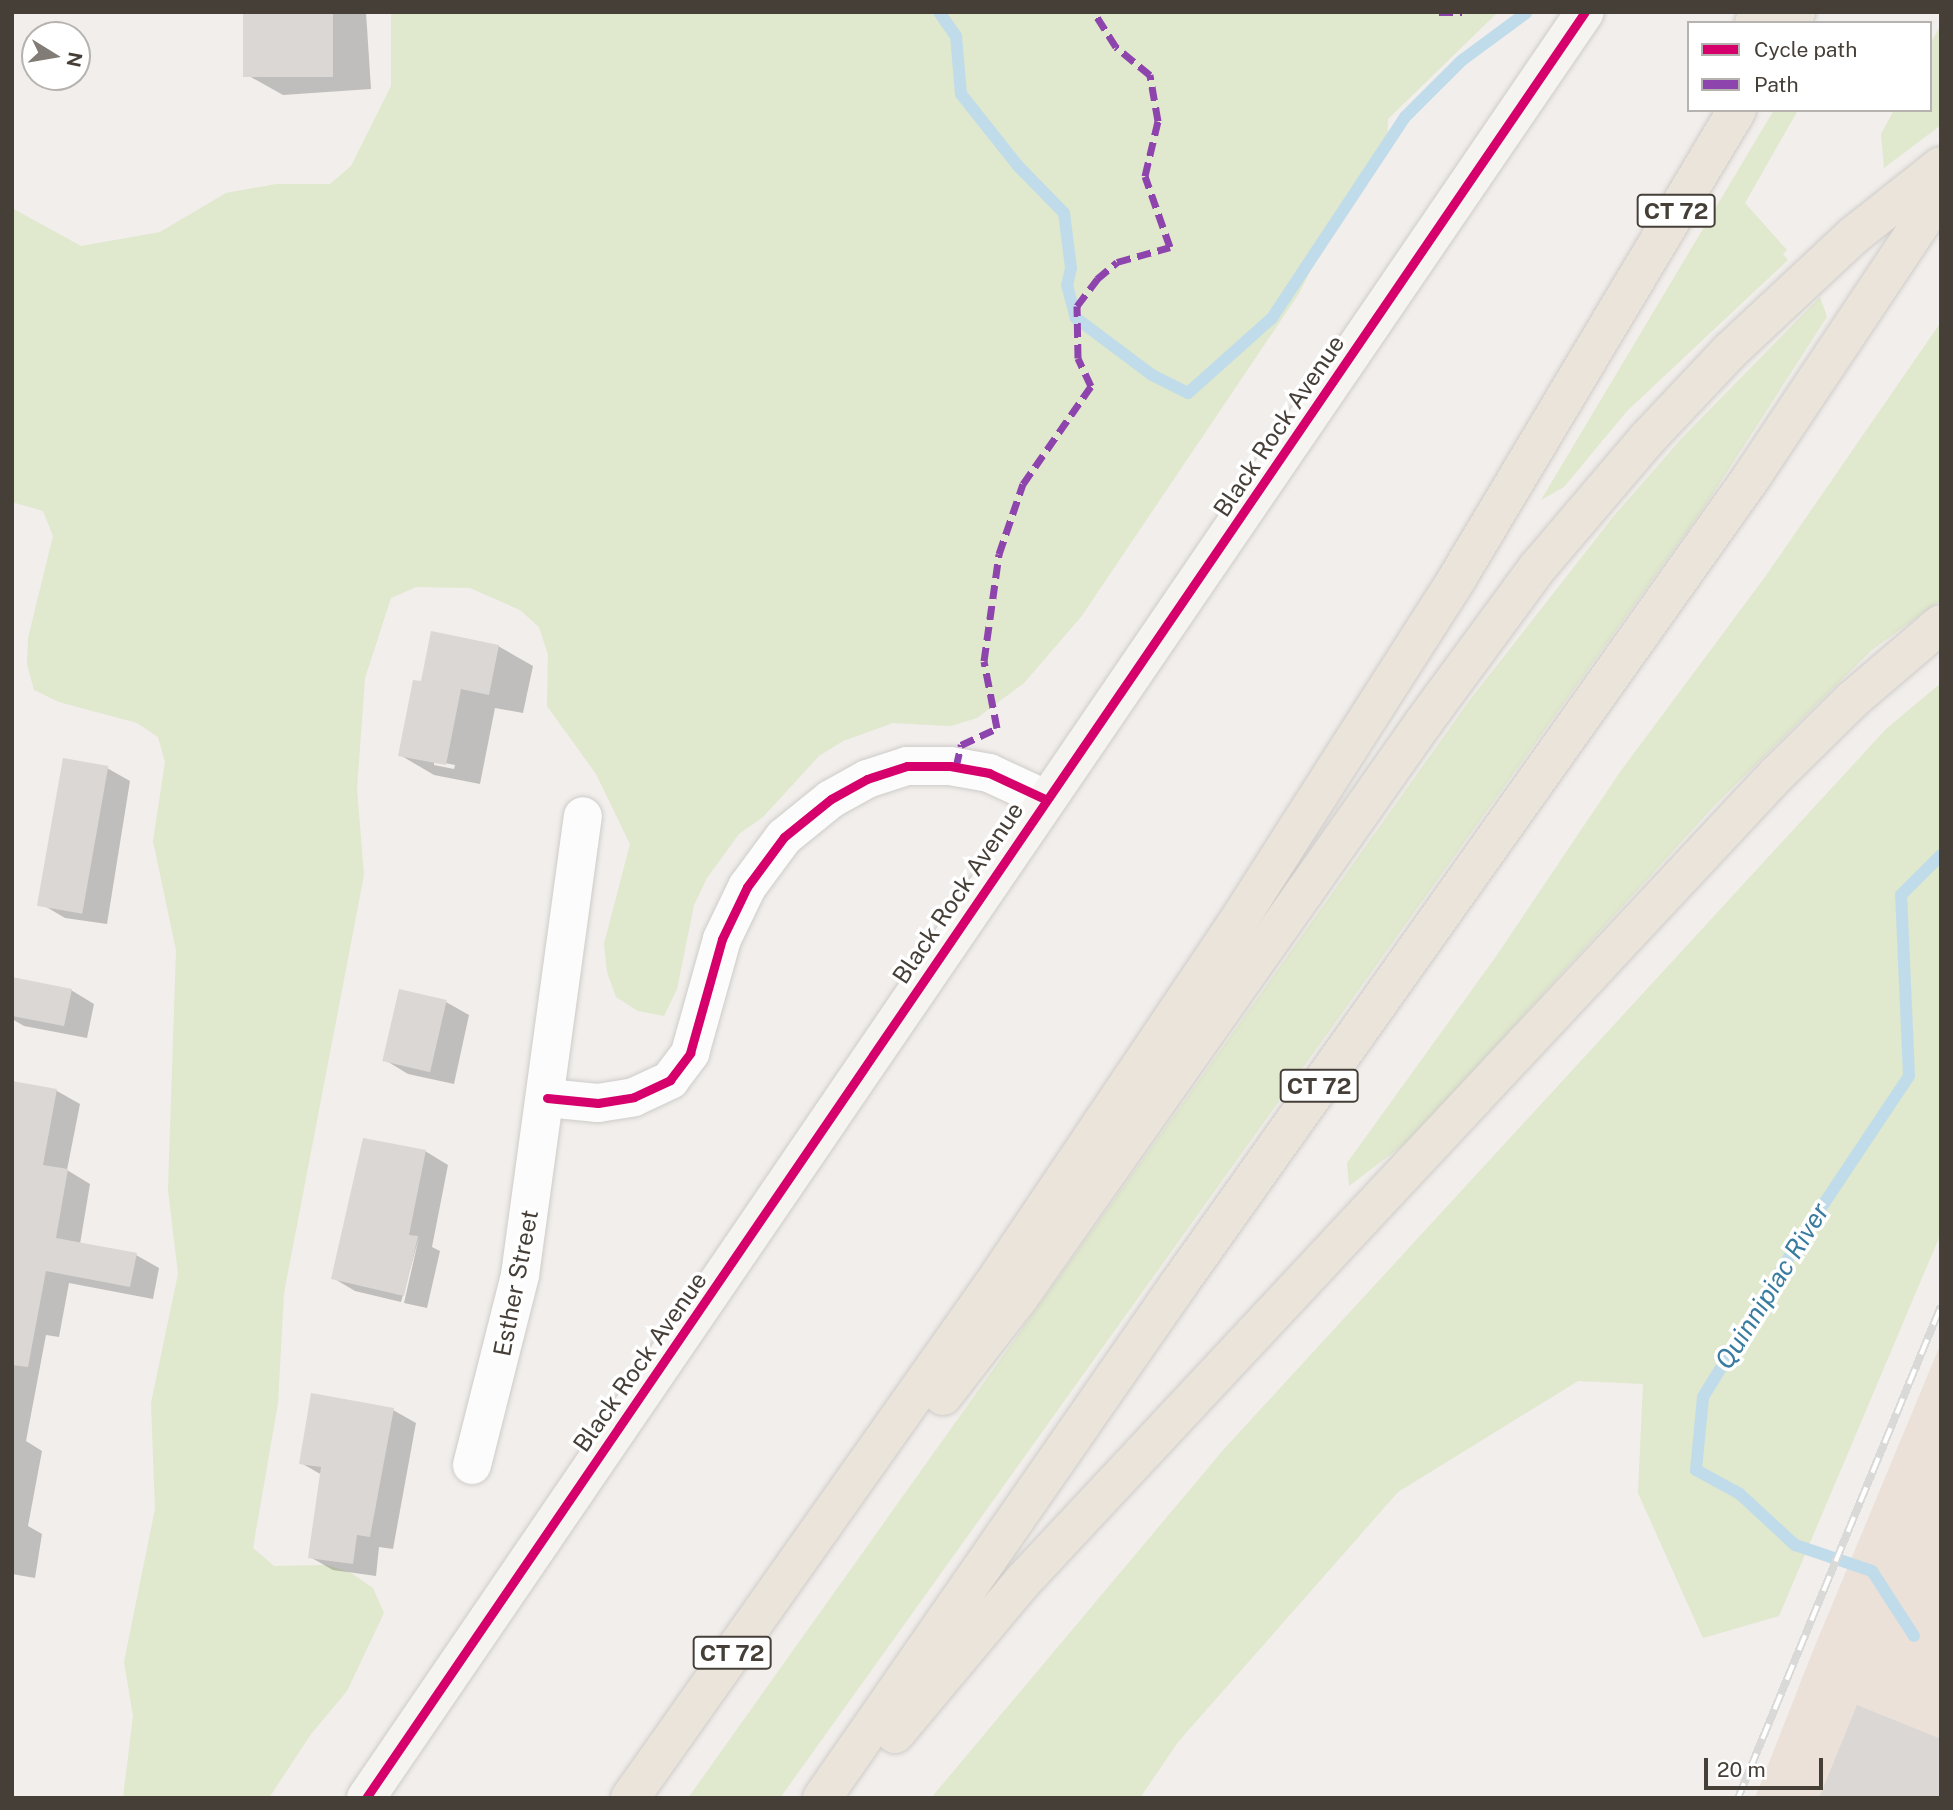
<!DOCTYPE html>
<style>
body{margin:0}
#map{position:relative;width:1953px;height:1810px;overflow:hidden;background:#f1eeeb;font-family:"Public Sans",sans-serif}
div>[style]{position:absolute}
.commercial>*{inset:0;background:#ebe1d8}
.green>*{inset:0;background:#e0e8cd}
.shadow>*{inset:0;background:#0003}
.stream>*{height:12px;margin:-6px;padding:0 6px;transform-origin:6px;border-radius:6px;background:#c0dcea}
.building>*{inset:0;background:#dad7d4;transform-origin:0 0}
.roads{filter:drop-shadow(0 0 2px #ceccc9) drop-shadow(0 0 2px #ceccc9)}
.street>*{height:38px;margin:-19px;padding:0 19px;transform-origin:19px;border-radius:19px;background:#fdfcfc}
.secondary>*{height:38px;margin:-19px;padding:0 19px;transform-origin:19px;border-radius:19px;background:#f6f4f0}
.highway>*{height:38px;margin:-19px;padding:0 19px;transform-origin:19px;border-radius:19px;background:#eae4db}
.rail>*{height:8px;margin-top:-4px;transform-origin:0;background:repeating-linear-gradient(90deg,#fff 0 16px,#d9d9d8 0 32px);box-sizing:border-box;border-block:2px solid #d9d9d8}
.quiet>*{height:7px;margin-top:-3.5px;transform-origin:0;background:repeating-linear-gradient(90deg,#8e44ad 0 14px,transparent 0 21px)}
.cycleway>*{height:9px;margin:-4.5px;padding:0 4.5px;transform-origin:4.5px;border-radius:4.5px;background:#d6006c}
span{translate:-50% -50%;white-space:nowrap;text-align:center;line-height:1.15;-webkit-text-stroke:7px #fff;paint-order:stroke}
.shield-label span{padding:2px 5px;background:#fff;border:2px solid;border-radius:5px;-webkit-text-stroke-width:0}
.shield-label{font-size:23px;color:#463f38;font-weight:700}
.street-label{font-size:24px;color:#463f38}
.water-label{font-size:26px;color:#397ca0;font-style:italic}
.frame{position:absolute;inset:0;border:14px solid #463f38;pointer-events:none}
.legend{position:absolute;left:1687px;top:21px;width:245px;height:91px;box-sizing:border-box;background:#fff;border:2px solid #b5b2af;margin:0;padding:9px 12px;list-style:none;font-size:21px;color:#463f38}
.legend li{display:flex;align-items:center;gap:14px;height:35px}
.legend b{width:35px;border:2px solid #b5b2af}
.north{position:absolute;left:21px;top:21px;width:70px;height:70px;box-sizing:border-box;background:#fff;border:2px solid #b5b2af;border-radius:50%;rotate:101deg;font-size:19px;font-weight:700;line-height:28px;text-align:center;color:#463f38}
.north::after{content:'';display:block;margin:auto;width:24px;height:32px;background:#827c77;clip-path:polygon(50% 0,100% 100%,50% 72%,0 100%)}
.scale{position:absolute;left:1704px;top:1758px;width:119px;height:32px;box-sizing:border-box;border:4px solid #463f38;border-top:0;padding-left:9px;font-size:21px;line-height:24px;white-space:nowrap;color:#463f38;-webkit-text-stroke:5px #fff;paint-order:stroke}
</style>
<div id="map">
<div class="commercial">
<div style="clip-path:polygon(1941px 1343px,1941px 1798px,1755px 1798px,1812px 1653px)"></div>
</div>
<div class="green">
<div style="clip-path:polygon(391px 12px,1498px 12px,1388px 119px,1387px 147px,1325px 240px,1300px 292px,1081px 617px,1024px 683px,977px 718px,951px 726px,893px 723px,843px 741px,819px 756px,763px 817px,739px 834px,707px 878px,694px 905px,677px 989px,664px 1016px,638px 1011px,616px 997px,607px 972px,604px 944px,630px 844px,596px 774px,547px 706px,548px 655px,539px 627px,520px 610px,470px 588px,416px 587px,391px 598px,365px 678px,357px 789px,364px 875px,284px 1293px,278px 1403px,253px 1548px,274px 1566px,327px 1565px,351px 1573px,373px 1588px,384px 1613px,347px 1691px,311px 1734px,269px 1798px,123px 1798px,133px 1716px,124px 1662px,155px 1509px,151px 1403px,178px 1274px,168px 1190px,176px 950px,153px 841px,165px 762px,158px 737px,137px 723px,59px 702px,34px 690px,27px 664px,28px 638px,53px 536px,43px 511px,12px 502px,12px 208px,81px 246px,160px 232px,226px 193px,276px 184px,330px 184px,351px 166px,391px 86px)"></div>
<div style="clip-path:polygon(1941px 25px,1941px 125px,1884px 168px,1881px 134px,1894px 110px,1930px 110px,1930px 44px)"></div>
<div style="clip-path:polygon(1774px 110px,1798px 110px,1745px 203px,1787px 250px,1783px 254px,1788px 260px,1627px 411px,1564px 487px,1541px 500px)"></div>
<div style="clip-path:polygon(1820px 297px,1827px 317px,1703px 509px,780px 1798px,688px 1798px,1469px 701px,1613px 517px,1681px 439px)"></div>
<div style="clip-path:polygon(1941px 322px,1941px 600px,1872px 650px,1715px 805px,1411px 1139px,1349px 1186px,1347px 1163px,1497px 955px,1620px 772px,1765px 577px)"></div>
<div style="clip-path:polygon(1941px 683px,1941px 1233px,1779px 1616px,1703px 1638px,1638px 1493px,1643px 1384px,1578px 1381px,1398px 1492px,1178px 1742px,1140px 1798px,931px 1798px,1224px 1449px,1886px 729px)"></div>
</div>
<div class="shadow">
<div style="clip-path:polygon(245px 12px,366px 12px,371px 89px,283px 95px,249px 76px)"></div>
<div style="clip-path:polygon(evenodd,498px 646px,533px 666px,523px 713px,495px 708px,480px 784px,434px 775px,400px 755px,423px 683px,498px 646px,434px 761px,455px 765px,454px 769px,434px 765px,434px 761px)"></div>
<div style="clip-path:polygon(107px 768px,130px 781px,107px 924px,65px 918px,43px 905px)"></div>
<div style="clip-path:polygon(12px 986px,71px 990px,94px 1004px,87px 1038px,24px 1026px,12px 1019px)"></div>
<div style="clip-path:polygon(446px 1002px,469px 1015px,454px 1084px,408px 1074px,385px 1060px)"></div>
<div style="clip-path:polygon(12px 1082px,57px 1091px,80px 1104px,67px 1170px,90px 1184px,80px 1244px,136px 1255px,159px 1268px,153px 1299px,69px 1283px,59px 1337px,46px 1335px,26px 1441px,42px 1451px,28px 1526px,42px 1534px,35px 1578px,12px 1574px)"></div>
<div style="clip-path:polygon(425px 1151px,448px 1165px,432px 1247px,440px 1251px,427px 1308px,404px 1303px,419px 1237px,401px 1302px,355px 1291px,333px 1278px)"></div>
<div style="clip-path:polygon(393px 1410px,416px 1423px,393px 1549px,379px 1547px,376px 1576px,333px 1570px,310px 1557px,322px 1475px,301px 1463px)"></div>
</div>
<div class="stream">
<div style="left:939px;top:12px;width:29px;rotate:55deg"></div>
<div style="left:956px;top:36px;width:58px;rotate:85.1deg"></div>
<div style="left:961px;top:94px;width:92px;rotate:51.6deg"></div>
<div style="left:1018px;top:166px;width:66px;rotate:45.6deg"></div>
<div style="left:1064px;top:213px;width:55px;rotate:82.7deg"></div>
<div style="left:1071px;top:268px;width:17px;rotate:103deg"></div>
<div style="left:1067px;top:285px;width:34px;rotate:75deg"></div>
<div style="left:1076px;top:318px;width:95px;rotate:36.9deg"></div>
<div style="left:1152px;top:375px;width:40px;rotate:26.6deg"></div>
<div style="left:1188px;top:393px;width:113px;rotate:-41.8deg"></div>
<div style="left:1272px;top:318px;width:241px;rotate:-56.5deg"></div>
<div style="left:1405px;top:117px;width:79px;rotate:-45deg"></div>
<div style="left:1461px;top:61px;width:81px;rotate:-36.4deg"></div>
<div style="left:1914px;top:1636px;width:77px;rotate:-122.9deg"></div>
<div style="left:1872px;top:1571px;width:81px;rotate:-161.3deg"></div>
<div style="left:1795px;top:1545px;width:75px;rotate:-137.2deg"></div>
<div style="left:1740px;top:1494px;width:50px;rotate:-151.4deg"></div>
<div style="left:1696px;top:1470px;width:73px;rotate:-84.5deg"></div>
<div style="left:1703px;top:1397px;width:183px;rotate:-58.4deg"></div>
<div style="left:1799px;top:1241px;width:198px;rotate:-56.3deg"></div>
<div style="left:1909px;top:1076px;width:181px;rotate:-92.5deg"></div>
<div style="left:1901px;top:895px;width:57px;rotate:-45deg"></div>
</div>
<div class="building">
<div style="left:243px;top:12px;width:90px;height:65px"></div>
<div style="clip-path:polygon(431px 631px,499px 645px,489px 695px,461px 689px,446px 765px,398px 756px,413px 680px,421px 681px)"></div>
<div style="left:63px;top:758px;width:46px;height:150px;rotate:10deg"></div>
<div style="clip-path:polygon(12px 977px,72px 989px,64px 1026px,12px 1016px)"></div>
<div style="left:399px;top:989px;width:49px;height:74px;rotate:13deg"></div>
<div style="clip-path:polygon(12px 1081px,57px 1089px,43px 1165px,68px 1169px,56px 1238px,137px 1253px,130px 1287px,46px 1271px,28px 1367px,12px 1365px)"></div>
<div style="clip-path:polygon(363px 1138px,426px 1150px,409px 1235px,418px 1236px,404px 1296px,331px 1279px)"></div>
<div style="clip-path:polygon(311px 1393px,394px 1408px,370px 1537px,357px 1535px,353px 1564px,308px 1558px,321px 1467px,299px 1464px)"></div>
<div style="clip-path:polygon(1857px 1705px,1941px 1739px,1941px 1798px,1819px 1798px)"></div>
</div>
<div class="roads">
<div class="street">
<div style="left:547px;top:1098px;width:51px;rotate:5.6deg"></div>
<div style="left:598px;top:1103px;width:36px;rotate:-9deg"></div>
<div style="left:634px;top:1097px;width:40px;rotate:-25deg"></div>
<div style="left:670px;top:1080px;width:34px;rotate:-53deg"></div>
<div style="left:690px;top:1053px;width:118px;rotate:-74.3deg"></div>
<div style="left:722px;top:939px;width:58px;rotate:-64.3deg"></div>
<div style="left:747px;top:887px;width:62px;rotate:-53.5deg"></div>
<div style="left:784px;top:837px;width:60px;rotate:-39deg"></div>
<div style="left:831px;top:799px;width:41px;rotate:-29.1deg"></div>
<div style="left:867px;top:779px;width:42px;rotate:-18deg"></div>
<div style="left:907px;top:766px;width:43px"></div>
<div style="left:950px;top:766px;width:40px;rotate:10deg"></div>
<div style="left:989px;top:773px;width:62px;rotate:24.9deg"></div>
<div style="left:472px;top:1465px;width:196px;rotate:-75.8deg"></div>
<div style="left:520px;top:1275px;width:463px;rotate:-82.2deg"></div>
</div>
<div class="secondary">
<div style="left:366px;top:1798px;width:2162px;rotate:-55.69deg"></div>
</div>
<div class="highway">
<div style="left:1754px;top:23px;width:13px;rotate:-61deg"></div>
<div style="left:1790px;top:23px;width:13px;rotate:-61deg"></div>
<div style="left:943px;top:1396px;width:123px;rotate:-52.3deg"></div>
<div style="left:1018px;top:1299px;width:706px;rotate:-54.87deg"></div>
<div style="left:1424px;top:722px;width:192px;rotate:-53.7deg"></div>
<div style="left:1538px;top:567px;width:168px;rotate:-49.6deg"></div>
<div style="left:1647px;top:439px;width:121px;rotate:-46.7deg"></div>
<div style="left:1730px;top:351px;width:170px;rotate:-43.1deg"></div>
<div style="left:1854px;top:235px;width:111px;rotate:-38.4deg"></div>
<div style="left:895px;top:1734px;width:199px;rotate:-50.1deg"></div>
<div style="left:1023px;top:1581px;width:1103px;rotate:-46.95deg"></div>
<div style="left:1776px;top:775px;width:107px;rotate:-44.6deg"></div>
<div style="left:1852px;top:700px;width:117px;rotate:-40.5deg"></div>
<div style="left:630px;top:1798px;width:627px;rotate:-54.74deg"></div>
<div style="left:992px;top:1286px;width:434px;rotate:-56deg"></div>
<div style="left:1235px;top:926px;width:414px;rotate:-57.4deg"></div>
<div style="left:1458px;top:577px;width:544px;rotate:-59.14deg"></div>
<div style="left:822px;top:1798px;width:626px;rotate:-55.22deg"></div>
<div style="left:1179px;top:1284px;width:992px;rotate:-54.64deg"></div>
<div style="left:1753px;top:475px;width:339px;rotate:-56.3deg"></div>
</div>
</div>
<div class="rail">
<div style="left:1738px;top:1798px;width:532px;rotate:-67.58deg"></div>
</div>
<div class="quiet">
<div style="left:1439px;top:12px;width:23px"></div>
<div style="left:956px;top:767px;width:23px;rotate:-77deg"></div>
<div style="left:961px;top:745px;width:40px;rotate:-25deg"></div>
<div style="left:997px;top:728px;width:68px;rotate:-101deg"></div>
<div style="left:984px;top:661px;width:108px;rotate:-82deg"></div>
<div style="left:999px;top:554px;width:74px;rotate:-71.1deg"></div>
<div style="left:1023px;top:484px;width:119px;rotate:-55.2deg"></div>
<div style="left:1091px;top:386px;width:31px;rotate:-115deg"></div>
<div style="left:1078px;top:358px;width:52px;rotate:-91.1deg"></div>
<div style="left:1077px;top:306px;width:34px;rotate:-53deg"></div>
<div style="left:1097px;top:279px;width:26px;rotate:-40deg"></div>
<div style="left:1117px;top:262px;width:55px;rotate:-15.8deg"></div>
<div style="left:1170px;top:247px;width:75px;rotate:-109.4deg"></div>
<div style="left:1145px;top:176px;width:57px;rotate:-76.7deg"></div>
<div style="left:1158px;top:121px;width:47px;rotate:-99.9deg"></div>
<div style="left:1150px;top:75px;width:44px;rotate:-140.5deg"></div>
<div style="left:1116px;top:47px;width:41px;rotate:-122.2deg"></div>
</div>
<div class="cycleway">
<div style="left:547px;top:1098px;width:51px;rotate:5.6deg"></div>
<div style="left:598px;top:1103px;width:36px;rotate:-9deg"></div>
<div style="left:634px;top:1097px;width:40px;rotate:-25deg"></div>
<div style="left:670px;top:1080px;width:34px;rotate:-53deg"></div>
<div style="left:690px;top:1053px;width:118px;rotate:-74.3deg"></div>
<div style="left:722px;top:939px;width:58px;rotate:-64.3deg"></div>
<div style="left:747px;top:887px;width:62px;rotate:-53.5deg"></div>
<div style="left:784px;top:837px;width:60px;rotate:-39deg"></div>
<div style="left:831px;top:799px;width:41px;rotate:-29.1deg"></div>
<div style="left:867px;top:779px;width:42px;rotate:-18deg"></div>
<div style="left:907px;top:766px;width:43px"></div>
<div style="left:950px;top:766px;width:40px;rotate:10deg"></div>
<div style="left:989px;top:773px;width:62px;rotate:24.9deg"></div>
<div style="left:366px;top:1798px;width:2162px;rotate:-55.69deg"></div>
</div>
<div class="shield-label">
<span style="left:1676px;top:211px">CT 72</span>
<span style="left:1319px;top:1086px">CT 72</span>
<span style="left:732px;top:1653px">CT 72</span>
</div>
<div class="street-label">
<span style="left:1279px;top:426px;rotate:-56deg">Black Rock Avenue</span>
<span style="left:958px;top:893px;rotate:-56deg">Black Rock Avenue</span>
<span style="left:516px;top:1283px;rotate:-79deg">Esther Street</span>
<span style="left:640px;top:1362px;rotate:-55deg">Black Rock Avenue</span>
</div>
<div class="water-label">
<span style="left:1772px;top:1286px;rotate:-58deg">Quinnipiac River</span>
</div>
<div class="frame"></div>
<ul class="legend">
<li><b style="height:9px;background:#d6006c"></b>Cycle path</li>
<li><b style="height:9px;background:#8e44ad"></b>Path</li>
</ul>
<div class="north">N</div>
<div class="scale">20 m</div>
</div>
